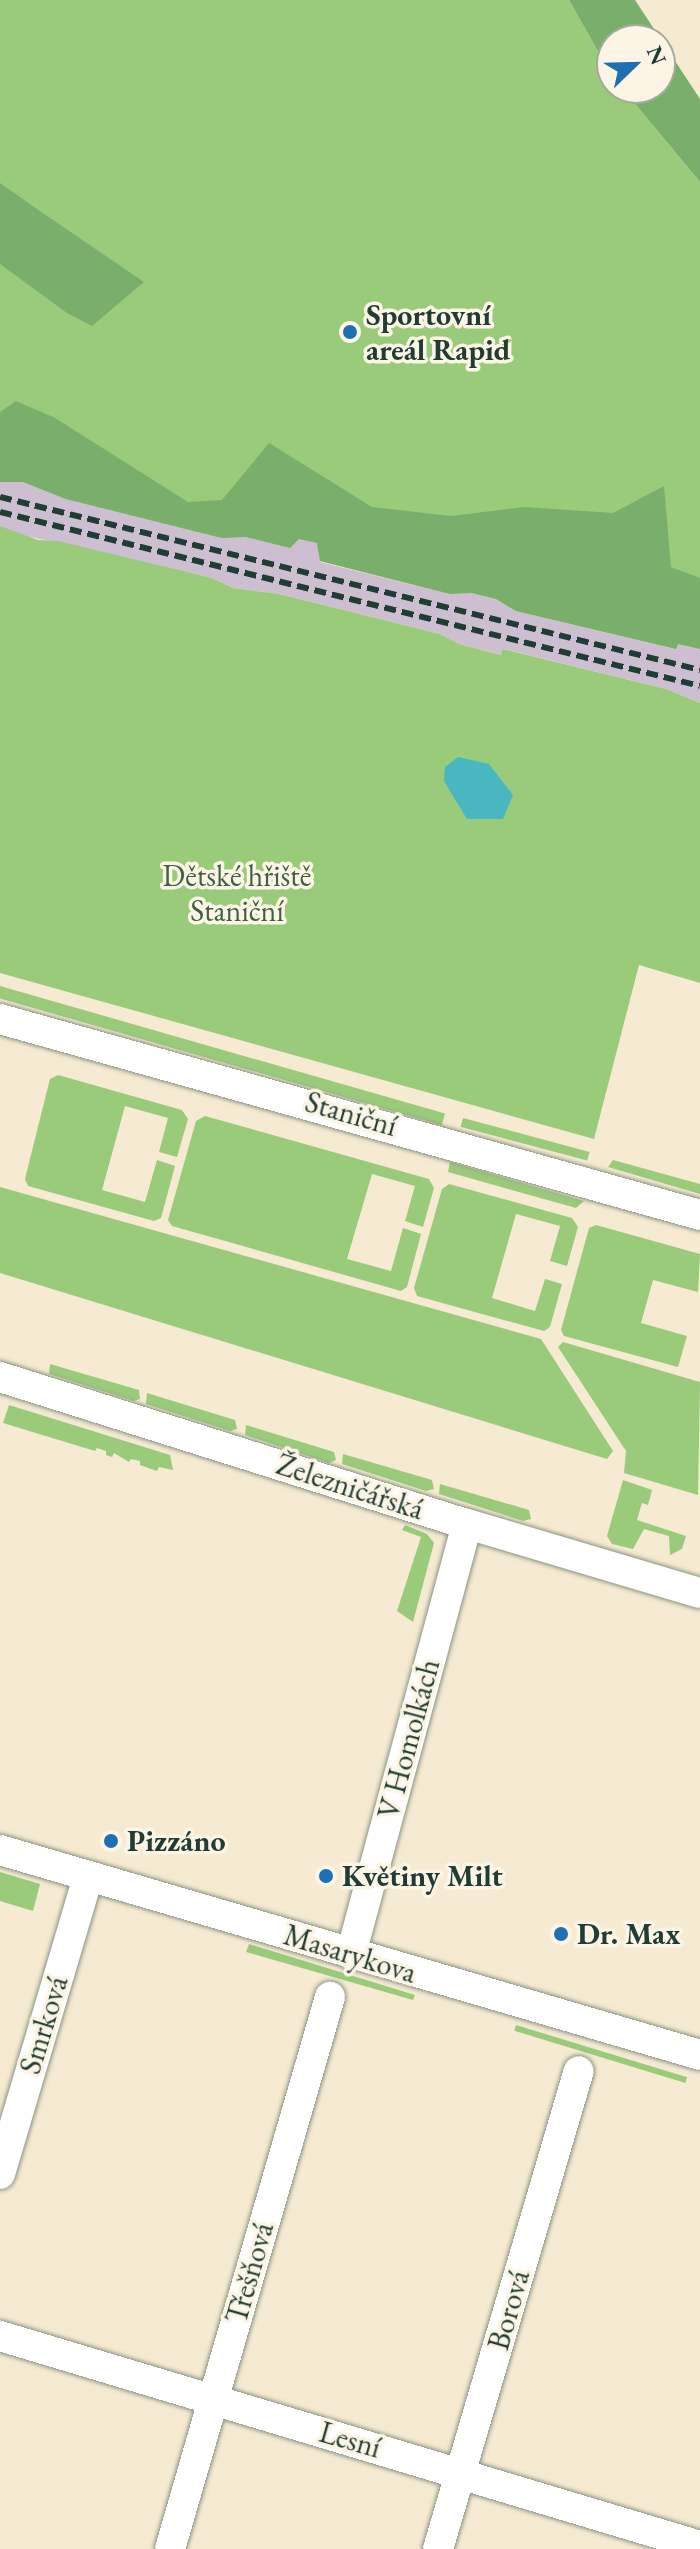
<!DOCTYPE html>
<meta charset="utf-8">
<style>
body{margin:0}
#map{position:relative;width:700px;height:2549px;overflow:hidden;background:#f6ead2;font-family:"EB Garamond",serif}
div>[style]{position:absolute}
.industrial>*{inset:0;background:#cebed1}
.green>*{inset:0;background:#99cb7b;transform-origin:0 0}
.forest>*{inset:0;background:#7aaf6b}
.water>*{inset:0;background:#48b7c2}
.roads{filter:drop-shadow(0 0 2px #8a9483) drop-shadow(0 0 2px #8a9483)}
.minor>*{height:30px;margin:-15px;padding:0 15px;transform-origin:15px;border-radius:15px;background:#fff}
.rail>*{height:6px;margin-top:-3px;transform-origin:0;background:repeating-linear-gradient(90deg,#1f3d34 0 12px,transparent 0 18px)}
.dots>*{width:22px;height:22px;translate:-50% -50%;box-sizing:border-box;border:4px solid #fcf5e5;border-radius:50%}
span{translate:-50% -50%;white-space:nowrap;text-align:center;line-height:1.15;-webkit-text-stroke:7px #fcf5e5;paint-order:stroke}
.poi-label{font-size:30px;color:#1f3d34;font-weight:700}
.left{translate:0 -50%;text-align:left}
.park-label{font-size:30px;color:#3e6046}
.street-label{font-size:30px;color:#1f3d34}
.north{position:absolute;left:596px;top:24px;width:80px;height:80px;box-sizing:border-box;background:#fcf5e5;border:2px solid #a4ab9e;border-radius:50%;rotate:67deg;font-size:22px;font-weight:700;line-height:32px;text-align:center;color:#1f3d34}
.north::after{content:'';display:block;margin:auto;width:28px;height:36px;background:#1f6fb2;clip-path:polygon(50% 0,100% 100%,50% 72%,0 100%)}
</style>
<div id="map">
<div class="industrial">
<div style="clip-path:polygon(0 482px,22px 482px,222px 538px,246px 537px,290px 548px,299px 539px,318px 543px,320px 562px,450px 594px,472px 593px,496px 599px,516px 611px,675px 649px,677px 644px,700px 649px,700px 703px,666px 689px,504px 649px,502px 655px,459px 644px,440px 634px,279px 594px,233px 588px,212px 578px,13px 533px,0 526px)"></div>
</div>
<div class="green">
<div style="clip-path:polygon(0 0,569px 0,612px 76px,612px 88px,622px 88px,700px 182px,700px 649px,678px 644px,676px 649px,516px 611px,496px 599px,472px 593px,450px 594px,320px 561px,317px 543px,299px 539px,290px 548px,246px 537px,222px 538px,66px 499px,23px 482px,0 482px)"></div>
<div style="clip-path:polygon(0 526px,38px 540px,58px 541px,212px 578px,233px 588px,279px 594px,440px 634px,459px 644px,501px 655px,503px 649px,666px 689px,700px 703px,700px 983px,639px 965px,594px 1139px,0 973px)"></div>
<div style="left:0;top:986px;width:463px;height:12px;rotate:16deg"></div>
<div style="clip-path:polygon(58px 1075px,182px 1110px,188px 1119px,177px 1157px,159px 1152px,168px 1118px,125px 1106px,102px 1190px,145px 1202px,157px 1160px,175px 1166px,161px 1218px,154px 1221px,28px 1186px,25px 1179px,50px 1079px)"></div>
<div style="clip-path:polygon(205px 1116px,429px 1179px,434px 1188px,423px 1227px,405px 1221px,415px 1186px,372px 1174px,347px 1259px,391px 1271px,403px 1228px,421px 1234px,407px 1287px,401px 1291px,172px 1226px,168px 1220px,196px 1121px)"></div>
<div style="left:463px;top:1118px;width:131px;height:9px;rotate:15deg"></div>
<div style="clip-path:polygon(613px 1160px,700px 1184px,700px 1194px,608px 1167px)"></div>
<div style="clip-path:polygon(450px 1162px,584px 1201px,576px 1208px,448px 1172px)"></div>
<div style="clip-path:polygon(449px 1184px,572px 1218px,578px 1227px,567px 1266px,550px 1261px,560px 1226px,516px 1214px,492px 1298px,535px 1311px,545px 1279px,562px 1284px,550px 1327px,544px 1331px,417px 1296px,414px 1288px,442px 1189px)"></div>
<div style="clip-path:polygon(0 1187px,541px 1339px,613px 1451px,607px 1459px,0 1273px)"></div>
<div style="clip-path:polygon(596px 1225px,700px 1254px,698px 1292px,653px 1280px,641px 1323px,687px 1336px,678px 1367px,564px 1336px,561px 1330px,589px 1228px)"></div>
<div style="clip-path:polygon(563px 1342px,700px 1382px,698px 1495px,624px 1473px,626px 1451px,558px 1347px)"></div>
<div style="clip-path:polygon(50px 1364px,139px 1390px,140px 1399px,134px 1401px,49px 1374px)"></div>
<div style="clip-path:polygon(147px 1393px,235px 1420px,237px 1429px,230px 1431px,146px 1404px)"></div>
<div style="clip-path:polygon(9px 1405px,170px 1455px,173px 1470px,159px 1467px,157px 1471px,140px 1465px,140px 1461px,131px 1459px,129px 1462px,114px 1453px,112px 1457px,106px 1455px,106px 1451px,97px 1448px,95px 1451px,3px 1423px)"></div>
<div style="clip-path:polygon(246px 1425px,334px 1452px,336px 1460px,329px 1463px,245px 1435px)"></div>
<div style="clip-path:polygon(343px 1454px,432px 1480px,434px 1489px,426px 1491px,342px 1464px)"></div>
<div style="clip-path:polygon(623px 1480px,652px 1490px,648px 1505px,642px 1503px,637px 1520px,686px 1536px,682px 1549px,670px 1555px,669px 1536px,644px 1529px,633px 1549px,612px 1544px,607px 1536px)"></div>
<div style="clip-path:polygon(440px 1484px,529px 1510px,531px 1519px,523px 1521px,439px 1494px)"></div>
<div style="clip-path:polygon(405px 1525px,427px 1534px,434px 1543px,413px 1622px,397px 1611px,421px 1537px,402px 1530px)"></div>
<div style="clip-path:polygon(0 1872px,40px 1884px,33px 1911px,0 1901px)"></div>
<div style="clip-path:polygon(249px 1944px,415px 1995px,413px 2000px,246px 1952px)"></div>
<div style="left:516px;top:2025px;width:179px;height:6px;rotate:17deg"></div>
</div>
<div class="forest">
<div style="clip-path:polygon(569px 0,635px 0,700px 99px,700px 182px,622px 88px,660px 88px,660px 40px,612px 40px,612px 76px)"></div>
<div style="clip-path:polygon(0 183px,37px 209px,144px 282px,92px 326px,67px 313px,0 264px)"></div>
<div style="clip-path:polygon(16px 401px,55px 418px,188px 502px,222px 500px,269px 443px,372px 507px,451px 516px,524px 507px,613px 513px,664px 486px,671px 567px,700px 578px,700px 649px,678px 644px,676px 649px,516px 611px,496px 599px,472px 593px,450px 594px,320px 561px,317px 543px,299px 539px,290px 548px,246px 537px,222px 538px,66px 499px,23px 482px,0 482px,0 412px)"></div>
</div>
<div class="water">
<div style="clip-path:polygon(458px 757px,489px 764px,513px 795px,503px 819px,467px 819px,444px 781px,445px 767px)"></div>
</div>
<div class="roads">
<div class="minor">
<div style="left:0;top:1019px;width:727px;rotate:15.64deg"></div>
<div style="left:0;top:1377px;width:490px;rotate:17.5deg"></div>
<div style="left:467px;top:1524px;width:243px;rotate:16.5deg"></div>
<div style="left:0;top:1850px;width:729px;rotate:16.32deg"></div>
<div style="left:351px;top:1954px;width:445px;rotate:-74.9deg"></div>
<div style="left:0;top:2174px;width:311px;rotate:-73.5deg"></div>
<div style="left:0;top:2336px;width:731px;rotate:16.7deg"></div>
<div style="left:170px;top:2549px;width:575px;rotate:-73.84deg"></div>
<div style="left:438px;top:2549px;width:498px;rotate:-73.6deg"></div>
</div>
</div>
<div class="rail">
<div style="left:0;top:497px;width:721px;rotate:13.88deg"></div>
<div style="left:0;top:512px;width:721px;rotate:13.96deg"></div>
</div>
<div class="dots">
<div style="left:350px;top:332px;background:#1f6fb2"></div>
<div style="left:111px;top:1841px;background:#1f6fb2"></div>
<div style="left:326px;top:1876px;background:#1f6fb2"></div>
<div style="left:561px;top:1934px;background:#1f6fb2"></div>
</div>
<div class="poi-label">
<span class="left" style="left:366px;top:332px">Sportovní<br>areál Rapid</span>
<span class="left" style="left:127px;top:1841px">Pizzáno</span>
<span class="left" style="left:342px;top:1876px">Květiny Milt</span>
<span class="left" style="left:577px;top:1934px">Dr. Max</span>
</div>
<div class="park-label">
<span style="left:237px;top:893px">Dětské hřiště<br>Staniční</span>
</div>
<div class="street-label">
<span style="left:351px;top:1114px;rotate:16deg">Staniční</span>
<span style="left:350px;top:1487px;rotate:18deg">Železničářská</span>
<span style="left:409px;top:1739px;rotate:-75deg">V Homolkách</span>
<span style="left:350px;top:1954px;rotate:17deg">Masarykova</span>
<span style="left:44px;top:2025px;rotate:-73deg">Smrková</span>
<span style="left:250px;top:2273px;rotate:-74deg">Třešňová</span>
<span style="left:509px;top:2310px;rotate:-74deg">Borová</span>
<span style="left:350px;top:2440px;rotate:16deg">Lesní</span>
</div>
<div class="north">N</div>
</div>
